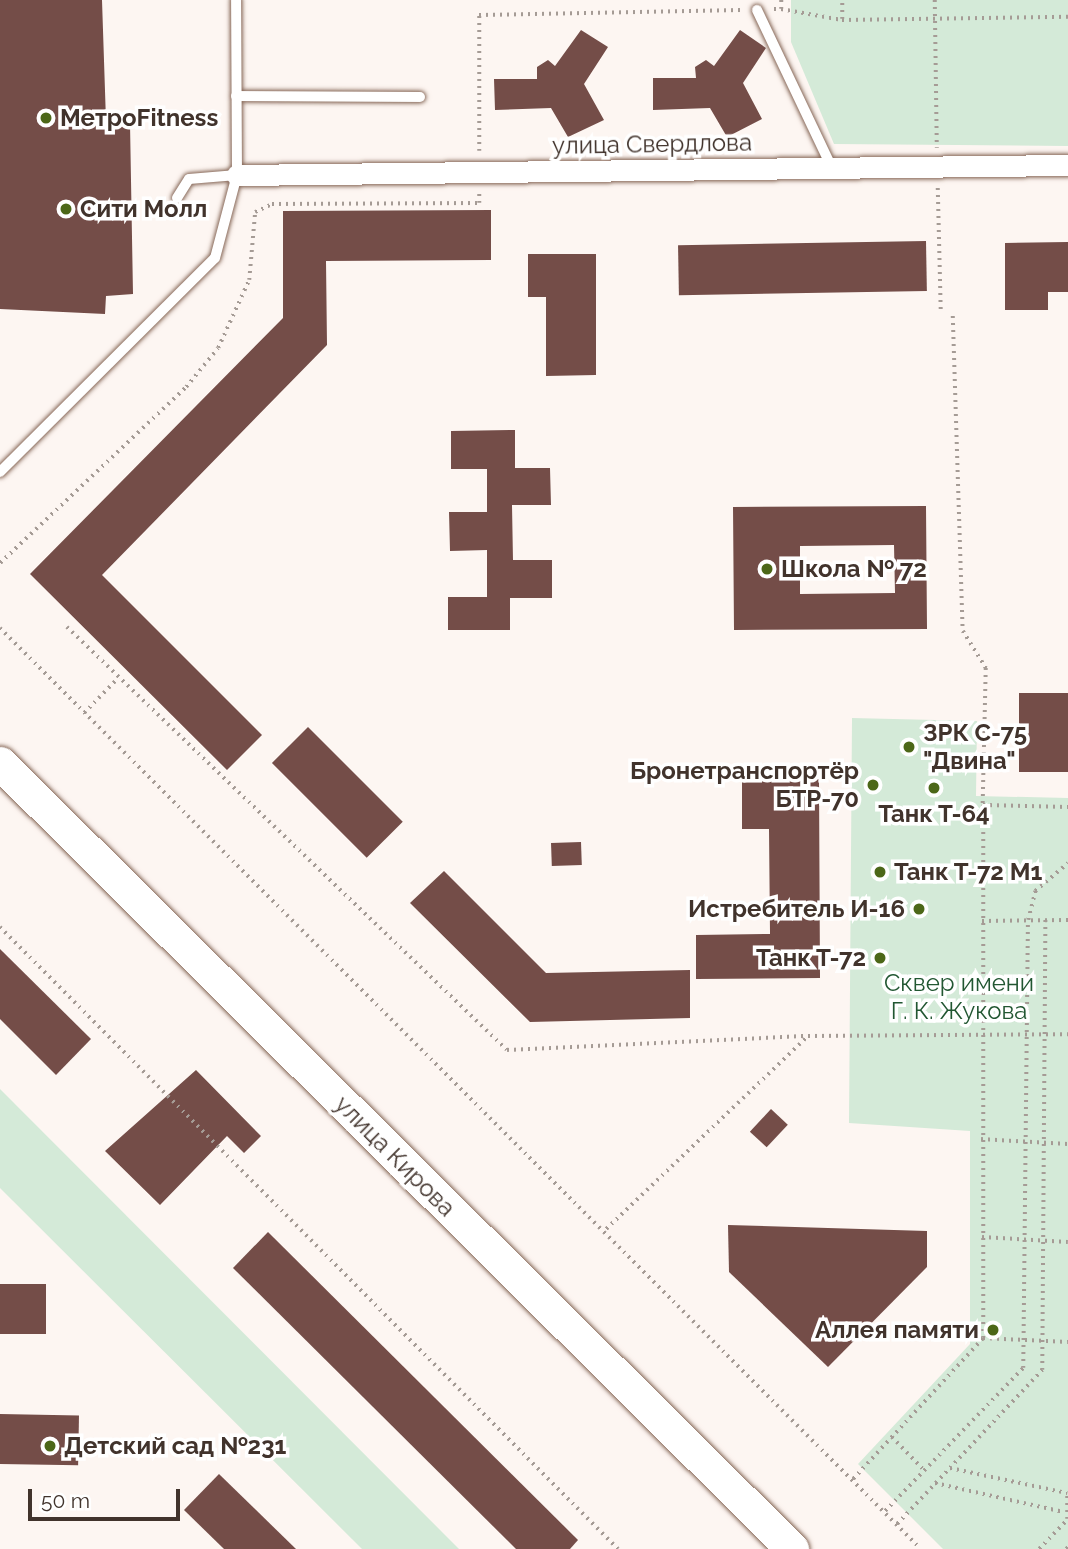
<!DOCTYPE html>
<meta charset="utf-8">
<style>
body{margin:0}
#map{position:relative;width:1068px;height:1549px;overflow:hidden;background:#fdf6f2;font-family:Raleway,sans-serif}
div>[style]{position:absolute}
.green>*{inset:0;background:#d4ead8}
.building>*{inset:0;background:#744d48;transform-origin:0 0}
.path>*{height:3.5px;margin-top:-1.75px;transform-origin:0;background:repeating-linear-gradient(90deg,#a59b95 0 2px,transparent 0 7px)}
.roads{filter:drop-shadow(0 0 2px #876858) drop-shadow(0 0 2px #876858)}
.service>*{height:10px;margin:-5px;padding:0 5px;transform-origin:5px;border-radius:5px;background:#fff}
.minor>*{height:21px;margin:-10.5px;padding:0 10.5px;transform-origin:10.5px;border-radius:10.5px;background:#fff}
.primary>*{height:33px;margin:-16.5px;padding:0 16.5px;transform-origin:16.5px;border-radius:16.5px;background:#fff}
.dots>*{width:19px;height:19px;translate:-50% -50%;box-sizing:border-box;border:4px solid #fff;border-radius:50%}
span{translate:-50% -50%;white-space:nowrap;text-align:center;line-height:1.15;-webkit-text-stroke:7px #fff;paint-order:stroke}
.poi-label{font-size:24px;color:#41332c;font-weight:700}
.left{translate:0 -50%;text-align:left}
.right{translate:-100% -50%;text-align:right}
.street-label{font-size:24px;color:#41332c}
.park-label{font-size:24px;color:#225732}
.scale{position:absolute;left:28px;top:1489px;width:152px;height:32px;box-sizing:border-box;border:4px solid #41332c;border-top:0;padding-left:9px;font-size:21px;line-height:24px;white-space:nowrap;color:#41332c;-webkit-text-stroke:5px #fff;paint-order:stroke}
</style>
<div id="map">
<div class="green">
<div style="clip-path:polygon(791px 0,1068px 0,1068px 146px,834px 144px,791px 42px)"></div>
<div style="clip-path:polygon(852px 718px,977px 721px,976px 796px,1068px 798px,1068px 1549px,943px 1549px,858px 1464px,970px 1344px,970px 1131px,849px 1123px)"></div>
<div style="clip-path:polygon(0 1089px,459px 1549px,362px 1549px,0 1188px)"></div>
</div>
<div class="building">
<div style="clip-path:polygon(0 0,102px 0,106px 121px,130px 123px,133px 294px,106px 296px,105px 314px,0 309px)"></div>
<div style="clip-path:polygon(581px 30px,608px 47px,584px 84px,604px 120px,568px 137px,551px 108px,495px 110px,494px 79px,537px 79px,537px 67px,548px 60px,555px 66px)"></div>
<div style="clip-path:polygon(740px 30px,766px 48px,743px 83px,762px 119px,727px 137px,710px 108px,653px 110px,653px 78px,696px 78px,695px 67px,706px 60px,714px 66px)"></div>
<div style="clip-path:polygon(491px 210px,491px 260px,326px 261px,327px 345px,102px 575px,262px 735px,227px 770px,30px 574px,283px 318px,283px 211px)"></div>
<div style="left:926px;top:241px;width:50px;height:248px;rotate:89deg"></div>
<div style="clip-path:polygon(1068px 242px,1068px 292px,1048px 292px,1048px 310px,1005px 310px,1005px 243px)"></div>
<div style="clip-path:polygon(528px 254px,596px 254px,596px 375px,546px 376px,546px 297px,528px 297px)"></div>
<div style="clip-path:polygon(515px 430px,515px 468px,550px 468px,551px 505px,512px 505px,513px 560px,552px 560px,552px 598px,510px 598px,510px 630px,448px 630px,448px 597px,487px 597px,487px 550px,450px 551px,449px 512px,487px 512px,487px 469px,451px 469px,451px 431px)"></div>
<div style="clip-path:polygon(evenodd,926px 506px,927px 629px,734px 630px,733px 507px,926px 506px,894px 545px,895px 593px,800px 594px,800px 546px,894px 545px)"></div>
<div style="left:1019px;top:693px;width:49px;height:79px"></div>
<div style="left:308px;top:727px;width:134px;height:51px;rotate:45deg"></div>
<div style="clip-path:polygon(742px 779px,819px 779px,820px 978px,696px 979px,696px 935px,770px 934px,769px 829px,742px 829px)"></div>
<div style="left:581px;top:842px;width:23px;height:30px;rotate:88deg"></div>
<div style="clip-path:polygon(444px 871px,546px 973px,690px 970px,690px 1018px,530px 1022px,410px 903px)"></div>
<div style="clip-path:polygon(0 949px,91px 1039px,56px 1075px,0 1019px)"></div>
<div style="clip-path:polygon(196px 1070px,261px 1136px,244px 1153px,227px 1136px,160px 1205px,105px 1151px)"></div>
<div style="left:771px;top:1109px;width:23px;height:31px;rotate:43deg"></div>
<div style="clip-path:polygon(728px 1225px,927px 1231px,927px 1267px,828px 1367px,729px 1272px)"></div>
<div style="clip-path:polygon(268px 1232px,578px 1540px,570px 1549px,516px 1549px,233px 1268px)"></div>
<div style="left:0;top:1284px;width:46px;height:50px"></div>
<div style="left:0;top:1414px;width:79px;height:50px;rotate:1deg"></div>
<div style="clip-path:polygon(219px 1474px,296px 1549px,224px 1549px,184px 1510px)"></div>
</div>
<div class="path">
<div style="left:935px;top:0;width:148px;rotate:89.2deg"></div>
<div style="left:774px;top:9px;width:7px"></div>
<div style="left:781px;top:9px;width:9px;rotate:-90deg"></div>
<div style="left:781px;top:9px;width:62px;rotate:10.2deg"></div>
<div style="left:842px;top:20px;width:226px;rotate:-0.8deg"></div>
<div style="left:842px;top:19px;width:19px;rotate:-90deg"></div>
<div style="left:479px;top:151px;width:136px;rotate:-90deg"></div>
<div style="left:479px;top:15px;width:262px;rotate:-1.1deg"></div>
<div style="left:938px;top:188px;width:125px;rotate:88.6deg"></div>
<div style="left:953px;top:316px;width:315px;rotate:88.2deg"></div>
<div style="left:963px;top:631px;width:44px;rotate:58.1deg"></div>
<div style="left:986px;top:668px;width:137px;rotate:91.3deg"></div>
<div style="left:983px;top:805px;width:85px;rotate:1.3deg"></div>
<div style="left:0;top:563px;width:256px;rotate:-43.4deg"></div>
<div style="left:186px;top:387px;width:50px;rotate:-50.6deg"></div>
<div style="left:218px;top:348px;width:75px;rotate:-65.5deg"></div>
<div style="left:249px;top:280px;width:68px;rotate:-85deg"></div>
<div style="left:255px;top:212px;width:19px;rotate:-25deg"></div>
<div style="left:272px;top:204px;width:207px;rotate:-0.3deg"></div>
<div style="left:479px;top:203px;width:12px;rotate:-90deg"></div>
<div style="left:67px;top:627px;width:610px;rotate:43.87deg"></div>
<div style="left:507px;top:1050px;width:301px;rotate:-2.7deg"></div>
<div style="left:808px;top:1036px;width:260px;rotate:-0.4deg"></div>
<div style="left:0;top:628px;width:1302px;rotate:45deg"></div>
<div style="left:84px;top:713px;width:49px;rotate:-45.8deg"></div>
<div style="left:982px;top:921px;width:86px;rotate:-0.7deg"></div>
<div style="left:0;top:927px;width:877px;rotate:45.18deg"></div>
<div style="left:981px;top:1139px;width:87px;rotate:3.3deg"></div>
<div style="left:606px;top:1229px;width:278px;rotate:-43.7deg"></div>
<div style="left:982px;top:1237px;width:86px;rotate:3.3deg"></div>
<div style="left:983px;top:1338px;width:85px;rotate:2.7deg"></div>
<div style="left:892px;top:1437px;width:47px;rotate:45.9deg"></div>
<div style="left:950px;top:1468px;width:120px;rotate:12.1deg"></div>
<div style="left:853px;top:1479px;width:192px;rotate:-47.3deg"></div>
<div style="left:983px;top:1338px;width:533px;rotate:-90deg"></div>
<div style="left:935px;top:1483px;width:132px;rotate:12.7deg"></div>
<div style="left:885px;top:1511px;width:199px;rotate:-46deg"></div>
<div style="left:1023px;top:1368px;width:448px;rotate:-89.4deg"></div>
<div style="left:1028px;top:920px;width:30px;rotate:-76deg"></div>
<div style="left:1035px;top:891px;width:43px;rotate:-40.3deg"></div>
<div style="left:1067px;top:1519px;width:26px;rotate:-90deg"></div>
<div style="left:897px;top:1524px;width:212px;rotate:-46.7deg"></div>
<div style="left:1042px;top:1370px;width:450px;rotate:-89.6deg"></div>
<div style="left:1039px;top:1549px;width:40px;rotate:-46deg"></div>
<div style="left:1066px;top:1549px;width:3px;rotate:-45deg"></div>
</div>
<div class="roads">
<div class="service">
<div style="left:757px;top:10px;width:175px;rotate:64.6deg"></div>
<div style="left:236px;top:96px;width:184px;rotate:0.3deg"></div>
<div style="left:177px;top:198px;width:22px;rotate:-58deg"></div>
<div style="left:189px;top:179px;width:48px;rotate:-4.8deg"></div>
<div style="left:0;top:472px;width:303px;rotate:-44.9deg"></div>
<div style="left:215px;top:258px;width:86px;rotate:-75.2deg"></div>
<div style="left:237px;top:175px;width:175px;rotate:-90.3deg"></div>
</div>
<div class="minor">
<div style="left:237px;top:175px;width:831px;rotate:-0.69deg"></div>
</div>
<div class="primary">
<div style="left:0;top:763px;width:1116px;rotate:44.78deg"></div>
</div>
</div>
<div class="dots">
<div style="left:46px;top:118px;background:#4c6718"></div>
<div style="left:66px;top:209px;background:#4c6718"></div>
<div style="left:767px;top:569px;background:#4c6718"></div>
<div style="left:909px;top:747px;background:#4c6718"></div>
<div style="left:873px;top:785px;background:#4c6718"></div>
<div style="left:934px;top:788px;background:#4c6718"></div>
<div style="left:880px;top:872px;background:#4c6718"></div>
<div style="left:919px;top:909px;background:#4c6718"></div>
<div style="left:880px;top:958px;background:#4c6718"></div>
<div style="left:993px;top:1330px;background:#4c6718"></div>
<div style="left:50px;top:1446px;background:#4c6718"></div>
</div>
<div class="poi-label">
<span class="left" style="left:60px;top:118px">МетроFitness</span>
<span class="left" style="left:80px;top:209px">Сити Молл</span>
<span class="left" style="left:781px;top:569px">Школа № 72</span>
<span class="left" style="left:923px;top:747px">ЗРК С-75<br>"Двина"</span>
<span class="right" style="left:859px;top:785px">Бронетранспортёр<br>БТР-70</span>
<span style="left:934px;top:814px">Танк Т-64</span>
<span class="left" style="left:894px;top:872px">Танк Т-72 М1</span>
<span class="right" style="left:905px;top:909px">Истребитель И-16</span>
<span class="right" style="left:866px;top:958px">Танк Т-72</span>
<span class="right" style="left:979px;top:1330px">Аллея памяти</span>
<span class="left" style="left:64px;top:1446px">Детский сад №231</span>
</div>
<div class="street-label">
<span style="left:652px;top:144px;rotate:-1deg">улица Свердлова</span>
<span style="left:395px;top:1156px;rotate:45deg">улица Кирова</span>
</div>
<div class="park-label">
<span style="left:959px;top:997px">Сквер имени<br>Г. К. Жукова</span>
</div>
<div class="scale">50 m</div>
</div>
